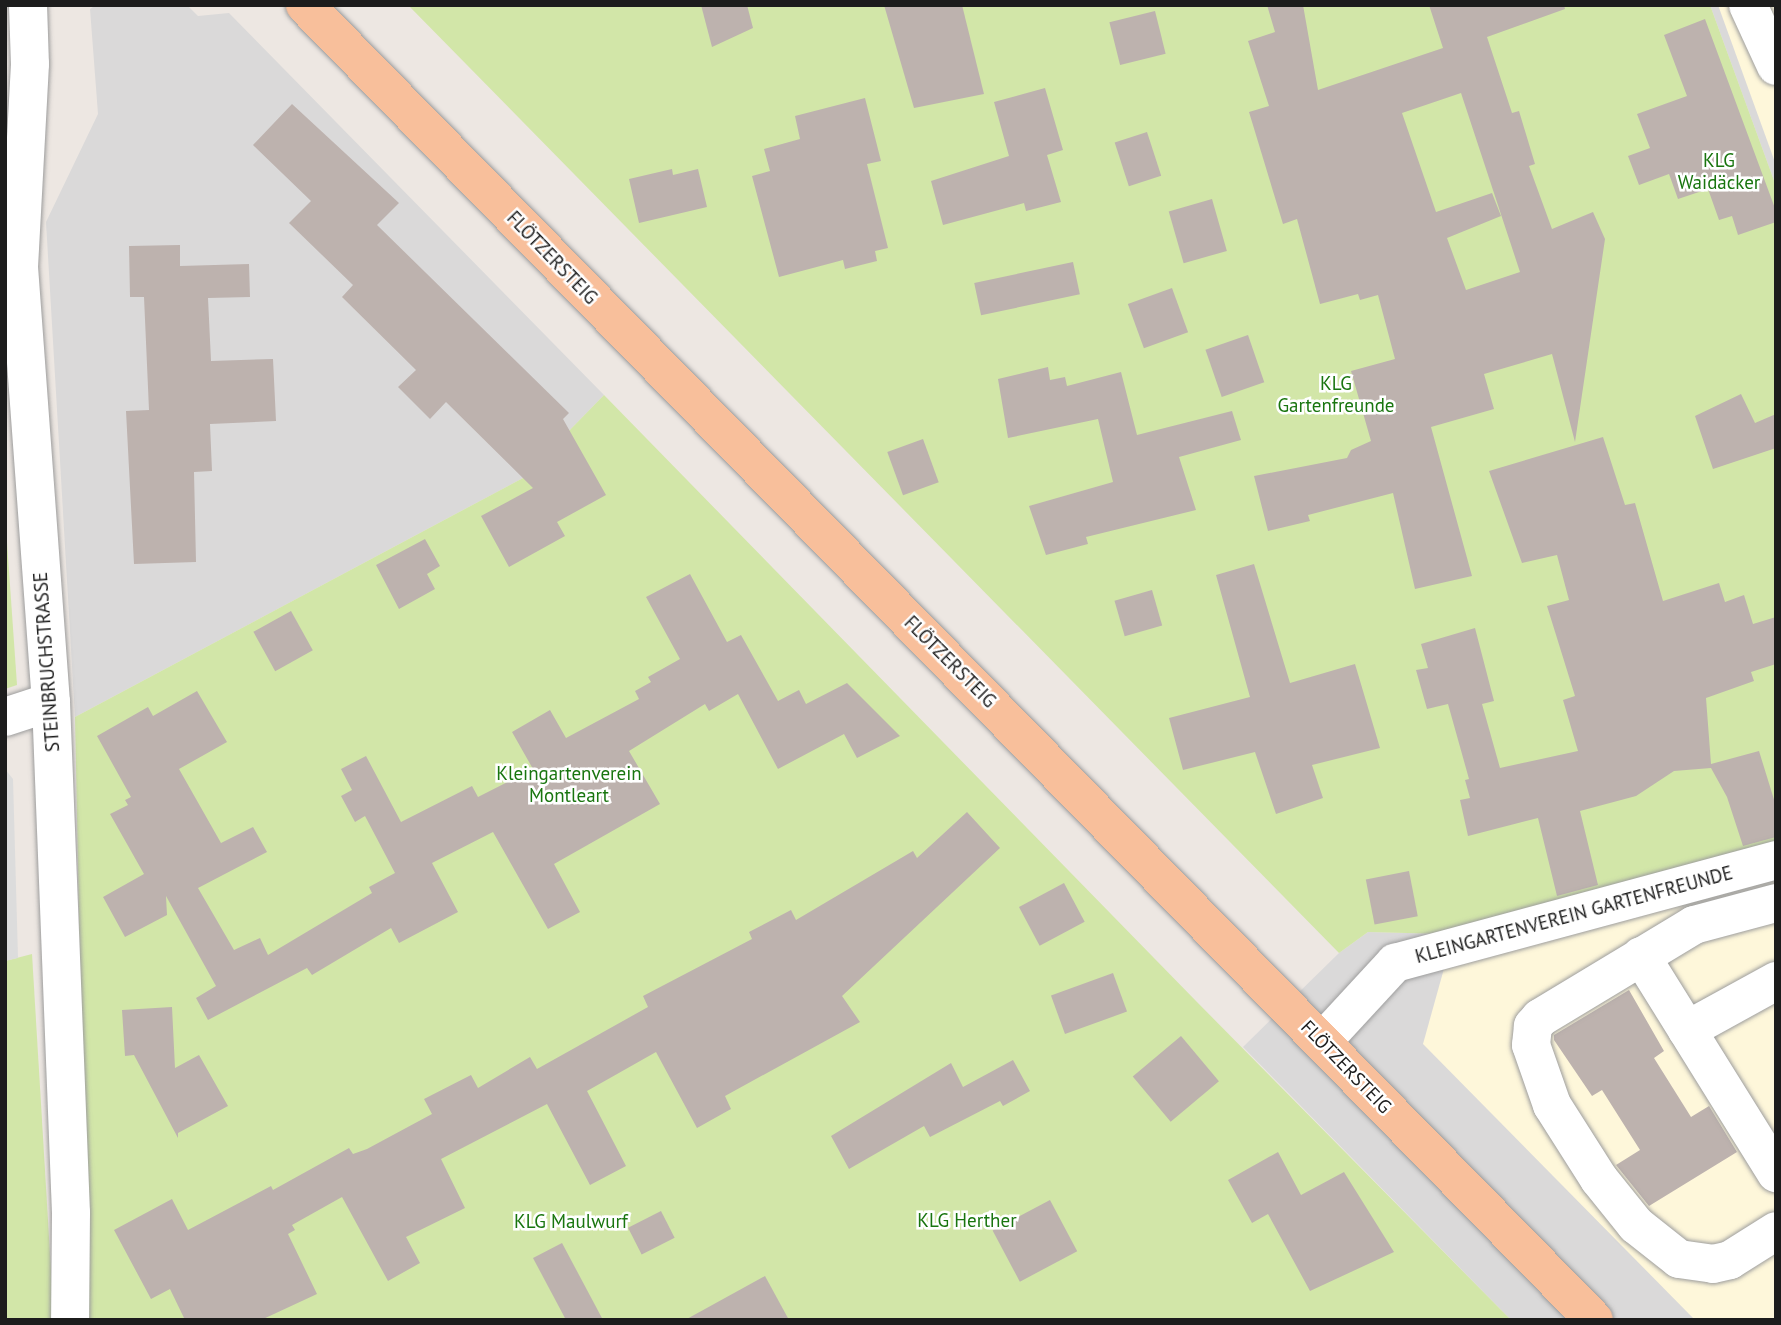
<!DOCTYPE html>
<meta charset="utf-8">
<style>
body{margin:0}
#map{position:relative;width:1781px;height:1325px;overflow:hidden;background:#ede7e2;font-family:"PT Sans",sans-serif}
div>[style]{position:absolute}
.residential>*{inset:0;background:#dad9d9}
.education>*{inset:0;background:#fef7da}
.grass>*{inset:0;background:#d2e6a8}
.parking>*{inset:0;background:#dcdcdc}
.building>*{inset:0;background:#bdb2ae;transform-origin:0 0}
.roads{filter:drop-shadow(0 0 2px #9d9d9d) drop-shadow(0 0 2px #9d9d9d)}
.minor>*{height:38px;margin:-19px;padding:0 19px;transform-origin:19px;border-radius:19px;background:#fff}
.major>*{height:38px;margin:-19px;padding:0 19px;transform-origin:19px;border-radius:19px;background:#f8bf9b}
span{translate:-50% -50%;white-space:nowrap;text-align:center;line-height:1.15;-webkit-text-stroke:5px #fff;paint-order:stroke}
.park-label{font-size:19px;color:#19750f}
.street-label{font-size:19px;color:#1c1c1c}
.frame{position:absolute;inset:0;border:7px solid #1c1c1c;pointer-events:none}
</style>
<div id="map">
<div class="residential">
<div style="clip-path:polygon(96px 5px,187px 5px,198px 16px,229px 13px,604px 395px,523px 478px,75px 717px,46px 222px,98px 114px,90px 9px)"></div>
<div style="clip-path:polygon(1710px 5px,1776px 5px,1776px 186px)"></div>
<div style="clip-path:polygon(1368px 932px,1445px 934px,1776px 1320px,1511px 1320px,1243px 1047px,1339px 953px)"></div>
</div>
<div class="education">
<div style="clip-path:polygon(1718px 5px,1776px 5px,1776px 165px)"></div>
<div style="clip-path:polygon(1776px 873px,1776px 1320px,1695px 1320px,1423px 1044px,1445px 965px)"></div>
</div>
<div class="grass">
<div style="clip-path:polygon(408px 5px,1710px 5px,1776px 186px,1776px 845px,1444px 934px,1368px 932px,1339px 953px)"></div>
<div style="clip-path:polygon(604px 395px,1196px 1001px,1511px 1320px,87px 1320px,75px 717px,523px 478px)"></div>
<div style="clip-path:polygon(5px 514px,17px 685px,5px 689px)"></div>
<div style="clip-path:polygon(32px 954px,54px 1320px,5px 1320px,5px 961px)"></div>
</div>
<div class="parking">
<div style="clip-path:polygon(5px 769px,13px 779px,18px 958px,5px 961px)"></div>
</div>
<div class="building">
<div style="clip-path:polygon(701px 5px,747px 5px,753px 28px,712px 47px)"></div>
<div style="clip-path:polygon(884px 5px,962px 5px,984px 94px,914px 108px)"></div>
<div style="clip-path:polygon(evenodd,1267px 5px,1303px 5px,1318px 90px,1443px 48px,1429px 5px,1564px 5px,1565px 9px,1487px 37px,1512px 113px,1519px 111px,1535px 164px,1529px 166px,1552px 229px,1593px 212px,1605px 239px,1575px 442px,1552px 354px,1484px 374px,1494px 409px,1431px 427px,1472px 576px,1415px 589px,1393px 493px,1308px 515px,1310px 521px,1268px 531px,1254px 476px,1347px 458px,1351px 450px,1371px 441px,1351px 371px,1395px 359px,1378px 295px,1360px 300px,1358px 294px,1320px 304px,1297px 219px,1283px 224px,1249px 112px,1269px 106px,1248px 41px,1275px 32px,1267px 5px,1461px 93px,1520px 272px,1466px 290px,1447px 238px,1501px 216px,1492px 193px,1436px 212px,1402px 113px,1461px 93px)"></div>
<div style="left:1155px;top:11px;width:44px;height:47px;rotate:76deg"></div>
<div style="clip-path:polygon(1705px 19px,1776px 211px,1776px 222px,1738px 235px,1732px 216px,1719px 220px,1708px 189px,1678px 199px,1669px 174px,1639px 185px,1628px 156px,1650px 148px,1637px 114px,1687px 96px,1664px 35px)"></div>
<div style="clip-path:polygon(1045px 88px,1063px 150px,1047px 155px,1061px 202px,1026px 211px,1024px 203px,943px 225px,931px 181px,1009px 156px,994px 102px)"></div>
<div style="clip-path:polygon(865px 98px,881px 161px,867px 164px,888px 248px,875px 251px,877px 261px,845px 269px,843px 260px,779px 277px,752px 176px,770px 171px,764px 149px,800px 139px,795px 116px)"></div>
<div style="clip-path:polygon(292px 104px,399px 203px,377px 225px,569px 413px,563px 419px,606px 495px,557px 522px,565px 536px,509px 567px,481px 516px,533px 488px,446px 402px,430px 419px,398px 387px,416px 370px,342px 297px,353px 285px,289px 223px,311px 201px,253px 145px)"></div>
<div style="left:1147px;top:132px;width:46px;height:34px;rotate:72deg"></div>
<div style="clip-path:polygon(672px 169px,673px 175px,698px 169px,707px 207px,639px 223px,629px 179px)"></div>
<div style="left:1212px;top:199px;width:54px;height:45px;rotate:74deg"></div>
<div style="clip-path:polygon(180px 245px,180px 266px,249px 264px,250px 297px,208px 298px,211px 361px,273px 359px,276px 421px,210px 424px,212px 471px,194px 472px,196px 562px,134px 564px,126px 411px,149px 410px,144px 297px,130px 297px,129px 246px)"></div>
<div style="left:1073px;top:262px;width:33px;height:101px;rotate:78deg"></div>
<div style="left:1172px;top:288px;width:47px;height:47px;rotate:70deg"></div>
<div style="left:1248px;top:335px;width:50px;height:45px;rotate:71deg"></div>
<div style="clip-path:polygon(1048px 367px,1050px 380px,1065px 377px,1067px 386px,1121px 372px,1137px 435px,1232px 411px,1241px 440px,1179px 457px,1196px 510px,1086px 537px,1088px 544px,1046px 555px,1029px 506px,1113px 482px,1098px 419px,1008px 438px,998px 379px)"></div>
<div style="clip-path:polygon(1741px 394px,1755px 423px,1776px 414px,1776px 448px,1713px 469px,1695px 416px)"></div>
<div style="clip-path:polygon(1603px 437px,1625px 505px,1635px 503px,1663px 601px,1719px 583px,1725px 602px,1744px 595px,1753px 624px,1776px 617px,1776px 664px,1751px 672px,1754px 681px,1706px 698px,1711px 764px,1759px 751px,1776px 806px,1776px 837px,1743px 846px,1727px 797px,1711px 768px,1674px 771px,1636px 796px,1580px 811px,1598px 885px,1557px 896px,1538px 818px,1468px 836px,1460px 800px,1470px 798px,1465px 780px,1469px 779px,1448px 704px,1427px 709px,1416px 670px,1428px 668px,1421px 644px,1475px 628px,1494px 701px,1482px 704px,1500px 768px,1578px 751px,1563px 700px,1575px 696px,1547px 606px,1569px 600px,1557px 555px,1522px 563px,1489px 471px)"></div>
<div style="left:923px;top:439px;width:46px;height:38px;rotate:70deg"></div>
<div style="clip-path:polygon(425px 539px,440px 566px,427px 574px,435px 589px,399px 609px,376px 565px)"></div>
<div style="clip-path:polygon(1254px 564px,1290px 683px,1355px 664px,1380px 748px,1312px 765px,1323px 798px,1276px 814px,1255px 752px,1183px 770px,1169px 718px,1250px 697px,1216px 575px)"></div>
<div style="clip-path:polygon(690px 574px,727px 642px,741px 635px,778px 701px,799px 690px,806px 704px,847px 683px,900px 736px,857px 758px,844px 734px,778px 769px,738px 694px,709px 711px,705px 704px,629px 751px,660px 804px,554px 864px,580px 912px,548px 929px,493px 832px,432px 863px,458px 912px,399px 943px,391px 928px,312px 975px,307px 968px,208px 1020px,196px 998px,216px 986px,166px 896px,167px 915px,125px 937px,103px 897px,144px 874px,110px 814px,128px 805px,125px 800px,131px 797px,97px 736px,148px 707px,153px 716px,197px 691px,227px 742px,179px 769px,221px 843px,253px 827px,267px 852px,198px 888px,234px 950px,260px 938px,268px 955px,372px 893px,369px 887px,395px 873px,365px 816px,355px 822px,341px 796px,352px 790px,341px 769px,366px 756px,401px 822px,472px 786px,478px 797px,533px 769px,512px 732px,550px 710px,566px 738px,639px 699px,635px 691px,651px 682px,648px 677px,680px 659px,646px 597px)"></div>
<div style="left:1152px;top:590px;width:37px;height:39px;rotate:74deg"></div>
<div style="left:291px;top:611px;width:45px;height:43px;rotate:61deg"></div>
<div style="clip-path:polygon(967px 812px,1000px 848px,842px 996px,860px 1022px,725px 1096px,731px 1109px,697px 1128px,656px 1052px,587px 1091px,626px 1166px,590px 1185px,547px 1104px,441px 1159px,465px 1208px,406px 1237px,420px 1263px,388px 1281px,342px 1197px,292px 1225px,295px 1230px,288px 1234px,317px 1294px,261px 1320px,185px 1320px,170px 1289px,151px 1299px,114px 1230px,172px 1199px,188px 1230px,271px 1186px,273px 1190px,349px 1148px,353px 1154px,367px 1149px,432px 1114px,424px 1099px,471px 1075px,478px 1088px,530px 1057px,537px 1069px,648px 1007px,643px 996px,752px 939px,749px 932px,791px 910px,796px 920px,913px 851px,917px 858px)"></div>
<div style="left:1409px;top:871px;width:46px;height:44px;rotate:79deg"></div>
<div style="left:1064px;top:883px;width:44px;height:51px;rotate:62deg"></div>
<div style="left:1113px;top:973px;width:41px;height:66px;rotate:70deg"></div>
<div style="clip-path:polygon(1629px 990px,1664px 1051px,1654px 1058px,1691px 1117px,1709px 1106px,1737px 1152px,1649px 1206px,1616px 1165px,1640px 1150px,1602px 1090px,1592px 1096px,1554px 1040px,1554px 1035px)"></div>
<div style="clip-path:polygon(172px 1007px,175px 1068px,199px 1055px,228px 1106px,178px 1133px,178px 1138px,134px 1055px,125px 1056px,122px 1010px)"></div>
<div style="left:1181px;top:1036px;width:59px;height:63px;rotate:50deg"></div>
<div style="clip-path:polygon(1013px 1060px,1030px 1091px,1003px 1106px,1000px 1101px,930px 1137px,924px 1126px,849px 1169px,831px 1136px,951px 1063px,963px 1087px)"></div>
<div style="clip-path:polygon(1278px 1152px,1301px 1195px,1344px 1172px,1394px 1252px,1310px 1291px,1268px 1214px,1252px 1223px,1228px 1180px)"></div>
<div style="left:1050px;top:1200px;width:58px;height:65px;rotate:62deg"></div>
<div style="left:661px;top:1211px;width:30px;height:37px;rotate:63deg"></div>
<div style="clip-path:polygon(562px 1243px,603px 1320px,566px 1320px,533px 1258px)"></div>
<div style="clip-path:polygon(765px 1276px,789px 1320px,685px 1320px)"></div>
</div>
<div class="roads">
<div class="minor">
<div style="left:28px;top:5px;width:59px;rotate:88.1deg"></div>
<div style="left:30px;top:64px;width:203px;rotate:93.1deg"></div>
<div style="left:19px;top:267px;width:436px;rotate:85.8deg"></div>
<div style="left:51px;top:702px;width:511px;rotate:87.76deg"></div>
<div style="left:71px;top:1213px;width:107px;rotate:90.5deg"></div>
<div style="left:1748px;top:5px;width:67px;rotate:65.3deg"></div>
<div style="left:5px;top:717px;width:48px;rotate:-18.1deg"></div>
<div style="left:1776px;top:903px;width:85px;rotate:165deg"></div>
<div style="left:1694px;top:925px;width:180px;rotate:148.9deg"></div>
<div style="left:1540px;top:1018px;width:11px;rotate:131deg"></div>
<div style="left:1533px;top:1026px;width:19px;rotate:96deg"></div>
<div style="left:1531px;top:1045px;width:64px;rotate:70.7deg"></div>
<div style="left:1552px;top:1105px;width:88px;rotate:57.6deg"></div>
<div style="left:1599px;top:1179px;width:59px;rotate:51.2deg"></div>
<div style="left:1636px;top:1225px;width:55px;rotate:38.3deg"></div>
<div style="left:1679px;top:1259px;width:34px;rotate:8deg"></div>
<div style="left:1713px;top:1264px;width:17px;rotate:-13deg"></div>
<div style="left:1730px;top:1260px;width:54px;rotate:-32.2deg"></div>
<div style="left:1641px;top:956px;width:256px;rotate:58.1deg"></div>
<div style="left:1687px;top:1030px;width:102px;rotate:-28.8deg"></div>
<div style="left:1322px;top:1042px;width:108px;rotate:-47.3deg"></div>
<div style="left:1395px;top:963px;width:395px;rotate:-15.1deg"></div>
</div>
<div class="major">
<div style="left:305px;top:5px;width:1841px;rotate:45.57deg"></div>
</div>
</div>
<div class="park-label">
<span style="left:1719px;top:172px">KLG<br>Waidäcker</span>
<span style="left:1336px;top:395px">KLG<br>Gartenfreunde</span>
<span style="left:569px;top:785px">Kleingartenverein<br>Montleart</span>
<span style="left:967px;top:1221px">KLG Herther</span>
<span style="left:571px;top:1222px">KLG Maulwurf</span>
</div>
<div class="street-label">
<span style="left:552px;top:258px;rotate:46deg">FLÖTZERSTEIG</span>
<span style="left:47px;top:662px;rotate:-94deg">STEINBRUCHSTRASSE</span>
<span style="left:950px;top:662px;rotate:45deg">FLÖTZERSTEIG</span>
<span style="left:1574px;top:915px;rotate:-15deg">KLEINGARTENVEREIN GARTENFREUNDE</span>
<span style="left:1346px;top:1067px;rotate:46deg">FLÖTZERSTEIG</span>
</div>
<div class="frame"></div>
</div>
